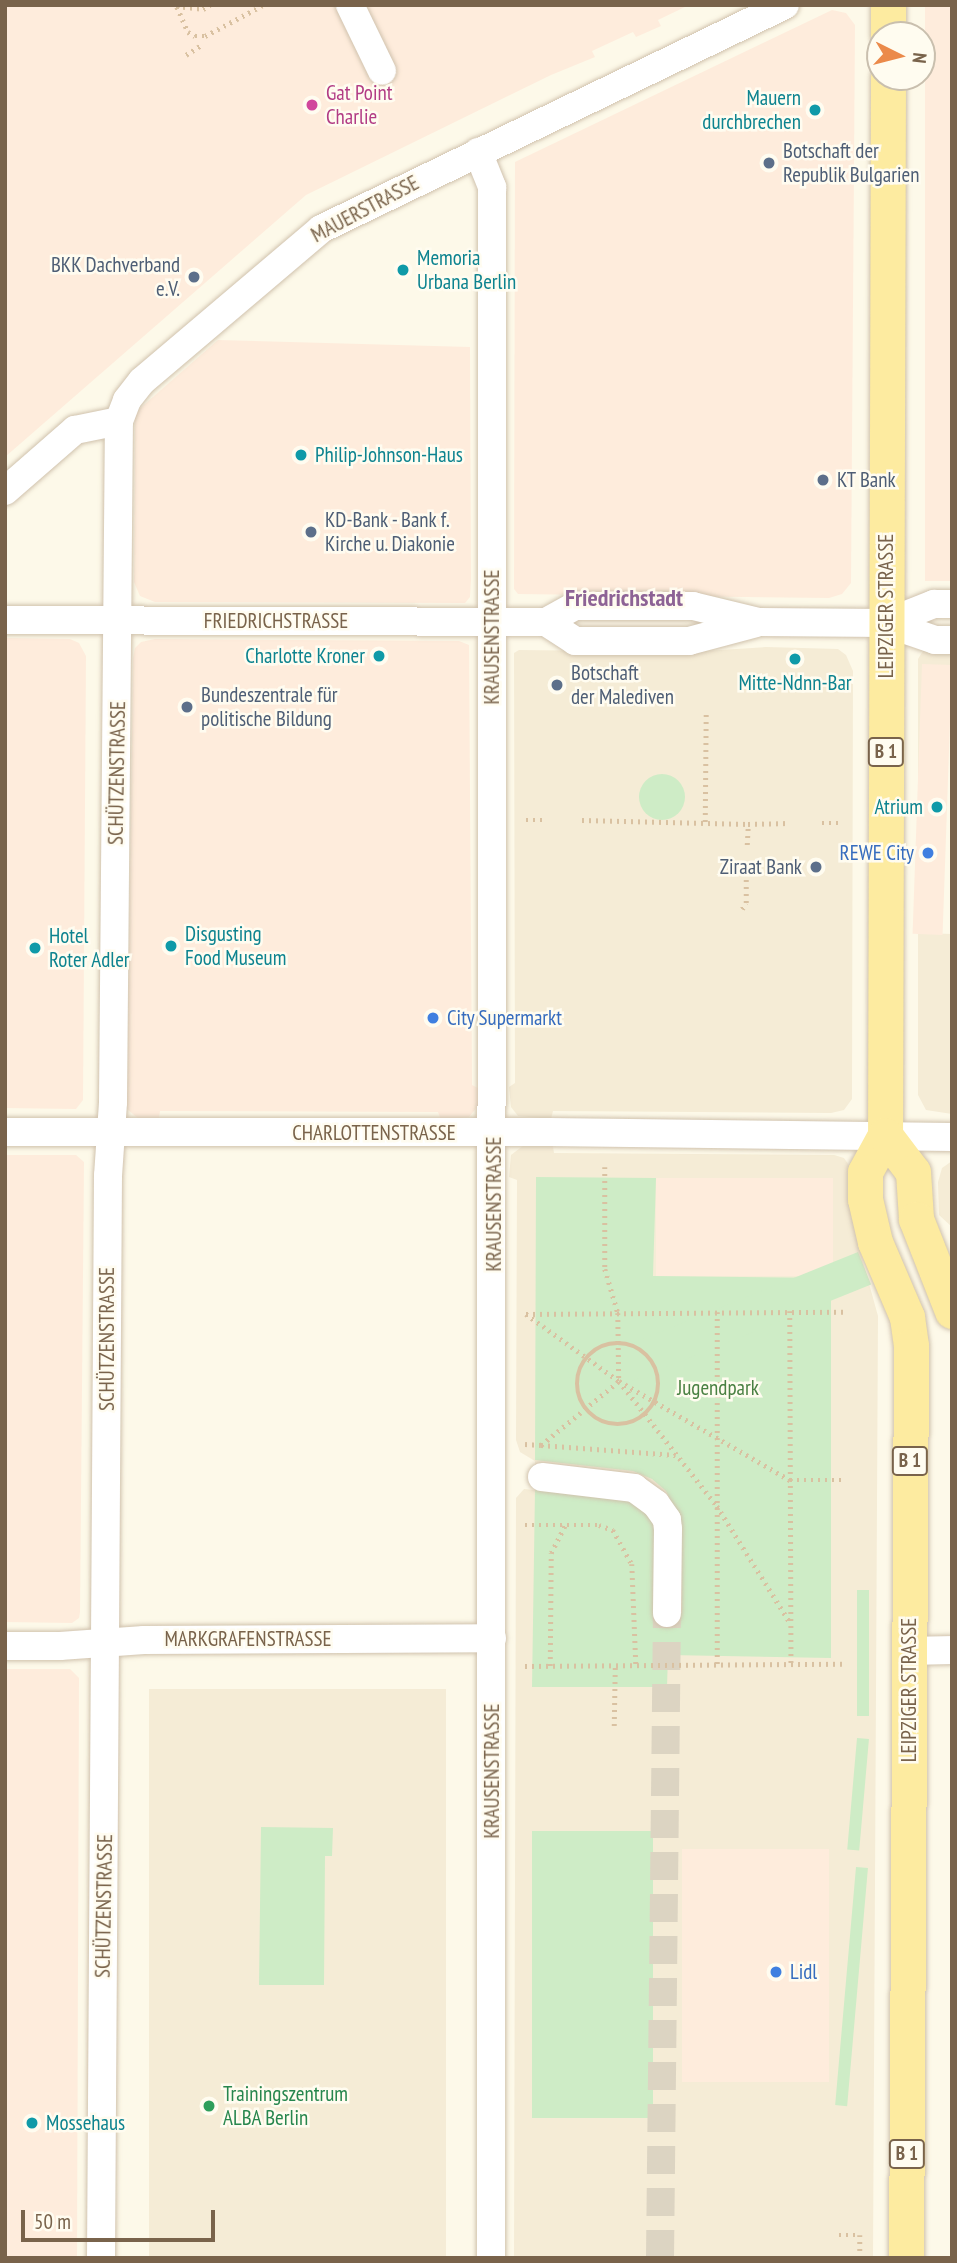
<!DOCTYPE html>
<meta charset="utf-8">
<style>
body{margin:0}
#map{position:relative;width:957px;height:2263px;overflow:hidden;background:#fdf9e9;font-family:"PT Sans Narrow",sans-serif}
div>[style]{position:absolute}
.residential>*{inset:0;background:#f5ecd6;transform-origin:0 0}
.commercial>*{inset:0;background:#feecdc;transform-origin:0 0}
.green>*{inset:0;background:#ceecc6;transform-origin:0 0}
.round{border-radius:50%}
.minor-tunnel>*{height:28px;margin-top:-14px;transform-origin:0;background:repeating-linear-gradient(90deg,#dcd4c2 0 28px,transparent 0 42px)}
.path>*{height:4.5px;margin-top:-2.25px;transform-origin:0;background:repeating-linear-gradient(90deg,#d9c1a1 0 2px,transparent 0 7px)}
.path>.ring{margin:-2.25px;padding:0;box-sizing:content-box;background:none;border:4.5px solid #d9c1a1;border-radius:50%}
.roads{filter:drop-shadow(0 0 2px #d0c2ad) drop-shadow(0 0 2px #d0c2ad)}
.minor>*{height:28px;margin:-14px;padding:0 14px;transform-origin:14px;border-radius:14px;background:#fff}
.major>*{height:35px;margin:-17.5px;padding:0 17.5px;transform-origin:17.5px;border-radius:17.5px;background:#fdeba0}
.dots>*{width:19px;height:19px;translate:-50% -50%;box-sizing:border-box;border:4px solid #fffcf0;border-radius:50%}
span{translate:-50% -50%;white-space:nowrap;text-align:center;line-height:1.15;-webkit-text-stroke:5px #fffcf0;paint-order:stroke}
.shield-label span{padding:2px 5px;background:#fffcf0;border:2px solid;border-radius:5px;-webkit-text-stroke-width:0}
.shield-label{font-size:19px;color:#79634b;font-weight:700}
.hotel-label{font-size:21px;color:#b23c85}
.left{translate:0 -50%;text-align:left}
.culture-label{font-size:21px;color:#0d838f}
.right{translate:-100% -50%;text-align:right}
.service-label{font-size:21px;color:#4e5e75}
.street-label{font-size:21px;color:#79634b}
.shop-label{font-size:21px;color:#366cbe}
.park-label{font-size:21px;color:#498042}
.leisure-label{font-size:21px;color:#27864d}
.quarter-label{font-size:24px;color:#8d6395;font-weight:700}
.frame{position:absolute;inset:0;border:7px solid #79634b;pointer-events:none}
.north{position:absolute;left:866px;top:21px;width:70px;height:70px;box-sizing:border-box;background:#fffcf0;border:2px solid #c9bfae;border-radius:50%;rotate:96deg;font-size:19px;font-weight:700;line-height:28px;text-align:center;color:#79634b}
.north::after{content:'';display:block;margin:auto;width:24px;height:32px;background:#eb8a4a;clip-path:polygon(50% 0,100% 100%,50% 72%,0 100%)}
.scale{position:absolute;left:21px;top:2210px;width:194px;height:32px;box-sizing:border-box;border:4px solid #79634b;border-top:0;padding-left:9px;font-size:21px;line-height:24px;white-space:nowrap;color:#79634b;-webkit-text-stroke:5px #fffcf0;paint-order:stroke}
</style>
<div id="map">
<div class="residential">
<div style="clip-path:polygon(766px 647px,838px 649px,846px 655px,853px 671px,852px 1099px,844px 1110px,831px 1113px,553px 1111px,551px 1119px,518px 1116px,511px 1107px,509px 1087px,515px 1083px,514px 653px,519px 650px,689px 652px)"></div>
<div style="clip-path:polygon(929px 648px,952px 648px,952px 665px,922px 665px,922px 933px,952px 934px,952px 1114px,926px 1110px,918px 1095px,918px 659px,923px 651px)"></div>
<div style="clip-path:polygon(524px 1145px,553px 1146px,554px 1153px,834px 1155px,844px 1158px,851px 1168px,857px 1240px,878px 1316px,873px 2258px,514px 2258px,516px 1498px,524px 1489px,535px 1490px,535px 1461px,520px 1452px,516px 1440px,517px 1180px,509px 1177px,511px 1155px)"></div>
<div style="clip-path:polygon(952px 1161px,952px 1227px,939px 1215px,938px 1182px,942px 1168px)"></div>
<div style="left:149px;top:1689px;width:297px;height:569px"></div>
</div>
<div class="commercial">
<div style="clip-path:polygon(5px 5px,689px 5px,658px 20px,661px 26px,636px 37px,633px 32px,592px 51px,595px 57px,551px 75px,306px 195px,5px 457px)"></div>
<div style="left:925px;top:5px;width:27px;height:576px"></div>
<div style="clip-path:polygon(832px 10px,846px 13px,855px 25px,851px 583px,842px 594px,829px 598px,518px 594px,514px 589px,514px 580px,515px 162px)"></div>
<div style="clip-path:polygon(218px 340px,470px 347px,471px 580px,470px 597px,465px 603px,155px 602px,140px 596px,134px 582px,135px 418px,137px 411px)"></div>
<div style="clip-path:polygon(5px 638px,70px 639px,79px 643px,86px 656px,83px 1100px,76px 1109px,5px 1108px)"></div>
<div style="clip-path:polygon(155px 639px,459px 641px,469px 645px,472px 1085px,478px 1088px,478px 1106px,469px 1117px,441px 1120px,438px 1112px,160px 1111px,159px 1118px,139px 1119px,127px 1109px,133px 658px,135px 648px,141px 642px)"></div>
<div style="left:922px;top:664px;width:30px;height:270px;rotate:2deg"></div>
<div style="clip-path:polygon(5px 1155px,76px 1155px,84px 1162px,80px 1612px,79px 1618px,72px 1623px,5px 1622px)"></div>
<div style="left:656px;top:1178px;width:177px;height:98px"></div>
<div style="clip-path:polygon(5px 1669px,70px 1669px,79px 1678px,77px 2258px,5px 2258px)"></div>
<div style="left:682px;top:1849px;width:147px;height:233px"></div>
</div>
<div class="green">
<div class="round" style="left:639px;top:774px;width:46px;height:46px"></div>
<div style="clip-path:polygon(536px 1177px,656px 1178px,653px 1276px,831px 1278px,831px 1658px,668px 1655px,667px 1687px,532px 1687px,535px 1490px,632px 1499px,652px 1520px,655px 1532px,653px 1613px,682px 1613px,681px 1521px,666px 1491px,652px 1479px,633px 1471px,535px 1460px)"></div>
<div style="left:858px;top:1252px;width:35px;height:314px;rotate:68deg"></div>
<div style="left:857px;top:1590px;width:12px;height:126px"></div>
<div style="left:857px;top:1738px;width:12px;height:112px;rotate:5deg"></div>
<div style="clip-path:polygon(261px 1827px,333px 1828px,332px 1856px,325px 1856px,324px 1985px,259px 1985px)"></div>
<div style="left:532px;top:1831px;width:121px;height:287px"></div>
<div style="left:856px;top:1867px;width:12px;height:239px;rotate:5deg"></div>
</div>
<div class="minor-tunnel">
<div style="left:660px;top:2258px;width:645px;rotate:-89.38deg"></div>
</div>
<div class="path">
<div style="left:176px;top:6px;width:27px;rotate:6deg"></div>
<div style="left:203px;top:9px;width:8px;rotate:-30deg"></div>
<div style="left:177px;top:7px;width:27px;rotate:66deg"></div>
<div style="left:188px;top:32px;width:8px;rotate:30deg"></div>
<div style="left:195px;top:36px;width:10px"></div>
<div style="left:205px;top:36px;width:66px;rotate:-28.1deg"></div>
<div style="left:186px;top:55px;width:17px;rotate:-33deg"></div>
<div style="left:526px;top:820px;width:21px"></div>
<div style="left:582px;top:820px;width:166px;rotate:1.4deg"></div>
<div style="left:705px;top:822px;width:108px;rotate:-89.5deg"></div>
<div style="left:822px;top:823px;width:19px"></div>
<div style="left:747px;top:845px;width:21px;rotate:-87deg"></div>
<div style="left:748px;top:824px;width:40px;rotate:-1.4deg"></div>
<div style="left:742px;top:909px;width:7px;rotate:-56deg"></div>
<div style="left:746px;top:903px;width:33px;rotate:-90deg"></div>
<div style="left:605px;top:1167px;width:102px;rotate:90deg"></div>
<div style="left:605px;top:1269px;width:46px;rotate:73.5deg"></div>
<div style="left:618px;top:1313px;width:68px;rotate:89.2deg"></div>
<div style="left:619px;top:1381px;width:159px;rotate:51.9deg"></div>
<div style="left:717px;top:1506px;width:139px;rotate:57.9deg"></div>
<div style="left:790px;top:1311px;width:353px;rotate:89.8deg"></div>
<div style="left:526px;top:1314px;width:115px;rotate:35.8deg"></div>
<div style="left:619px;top:1381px;width:198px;rotate:30.1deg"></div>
<div style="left:790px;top:1480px;width:55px"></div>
<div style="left:526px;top:1314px;width:318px;rotate:-0.4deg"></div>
<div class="ring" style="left:577px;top:1343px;width:77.5px;height:77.5px"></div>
<div style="left:525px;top:1444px;width:16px;rotate:4deg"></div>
<div style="left:541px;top:1445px;width:101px;rotate:-39.4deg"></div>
<div style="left:541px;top:1445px;width:135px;rotate:4.2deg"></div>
<div style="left:525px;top:1525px;width:74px"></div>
<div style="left:599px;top:1525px;width:15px;rotate:20deg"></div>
<div style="left:613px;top:1530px;width:39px;rotate:61deg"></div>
<div style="left:632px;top:1564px;width:101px;rotate:87.7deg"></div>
<div style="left:717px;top:1664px;width:352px;rotate:-90deg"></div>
<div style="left:525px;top:1666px;width:321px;rotate:-0.4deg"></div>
<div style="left:550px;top:1666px;width:113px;rotate:-89.5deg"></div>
<div style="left:551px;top:1553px;width:33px;rotate:-63deg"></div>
<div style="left:614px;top:1726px;width:60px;rotate:-89deg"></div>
<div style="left:839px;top:2235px;width:21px"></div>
<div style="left:860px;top:2235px;width:23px;rotate:90deg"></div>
</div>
<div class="roads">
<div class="minor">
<div style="left:350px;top:5px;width:73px;rotate:64.1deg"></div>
<div style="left:478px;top:152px;width:38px;rotate:68deg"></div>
<div style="left:492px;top:187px;width:2071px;rotate:90.03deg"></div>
<div style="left:5px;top:491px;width:93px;rotate:-41.1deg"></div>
<div style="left:75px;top:430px;width:45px;rotate:-11.6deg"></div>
<div style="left:5px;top:620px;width:541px;rotate:0.21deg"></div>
<div style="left:546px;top:622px;width:33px;rotate:-29deg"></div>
<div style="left:575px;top:606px;width:118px"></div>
<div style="left:693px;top:606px;width:68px;rotate:13.6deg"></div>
<div style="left:759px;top:622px;width:127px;rotate:0.5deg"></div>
<div style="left:886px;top:623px;width:52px;rotate:19.1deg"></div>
<div style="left:935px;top:640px;width:17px"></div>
<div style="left:546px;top:622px;width:35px;rotate:33deg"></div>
<div style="left:575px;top:641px;width:114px"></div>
<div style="left:689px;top:641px;width:69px;rotate:-15deg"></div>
<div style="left:886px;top:623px;width:52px;rotate:-21.6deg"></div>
<div style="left:934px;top:604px;width:18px"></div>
<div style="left:5px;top:1132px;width:544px"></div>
<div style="left:549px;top:1132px;width:403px;rotate:0.7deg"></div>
<div style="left:542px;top:1477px;width:93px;rotate:6.8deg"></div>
<div style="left:634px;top:1488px;width:27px;rotate:36deg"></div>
<div style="left:656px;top:1504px;width:19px;rotate:55deg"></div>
<div style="left:667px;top:1520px;width:9px;rotate:84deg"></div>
<div style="left:668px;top:1529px;width:84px;rotate:90.7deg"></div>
<div style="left:5px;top:1646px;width:55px"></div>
<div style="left:60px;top:1646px;width:84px;rotate:-4.1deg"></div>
<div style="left:144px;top:1640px;width:348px;rotate:-0.3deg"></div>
<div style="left:909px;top:1651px;width:43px;rotate:-1.3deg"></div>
<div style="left:101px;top:2258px;width:1082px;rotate:-89.63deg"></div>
<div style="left:108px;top:1176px;width:74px;rotate:-86.1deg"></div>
<div style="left:113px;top:1102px;width:681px;rotate:-89.5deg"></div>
<div style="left:119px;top:421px;width:22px;rotate:-69deg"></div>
<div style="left:127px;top:400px;width:24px;rotate:-52deg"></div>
<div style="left:142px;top:381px;width:235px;rotate:-40.3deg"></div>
<div style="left:321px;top:229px;width:515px;rotate:-25.77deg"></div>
</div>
<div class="major">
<div style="left:888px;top:35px;width:30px;rotate:-90deg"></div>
<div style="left:888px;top:77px;width:1058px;rotate:90.16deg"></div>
<div style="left:885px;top:1135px;width:42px;rotate:118.4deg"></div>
<div style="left:865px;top:1172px;width:27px;rotate:90deg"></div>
<div style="left:865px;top:1199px;width:44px;rotate:76.9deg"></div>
<div style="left:875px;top:1242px;width:82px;rotate:66.9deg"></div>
<div style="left:907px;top:1317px;width:29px;rotate:82deg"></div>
<div style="left:911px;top:1346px;width:912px;rotate:90.31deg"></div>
<div style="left:885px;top:1135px;width:46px;rotate:52.9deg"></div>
<div style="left:913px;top:1172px;width:47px;rotate:86.3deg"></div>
<div style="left:916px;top:1219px;width:99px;rotate:68.6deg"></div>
</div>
</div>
<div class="dots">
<div style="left:312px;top:105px;background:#d1479c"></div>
<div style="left:815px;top:110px;background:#0f9aa8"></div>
<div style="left:769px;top:163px;background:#5c6f8a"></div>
<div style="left:403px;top:270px;background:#0f9aa8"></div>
<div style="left:194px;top:277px;background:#5c6f8a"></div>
<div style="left:301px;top:455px;background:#0f9aa8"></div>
<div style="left:823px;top:480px;background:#5c6f8a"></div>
<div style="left:311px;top:532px;background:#5c6f8a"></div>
<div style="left:379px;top:656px;background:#0f9aa8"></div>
<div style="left:795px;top:659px;background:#0f9aa8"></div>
<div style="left:557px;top:685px;background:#5c6f8a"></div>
<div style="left:187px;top:707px;background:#5c6f8a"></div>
<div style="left:937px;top:807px;background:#0f9aa8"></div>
<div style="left:928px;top:853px;background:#3f7fe0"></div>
<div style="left:816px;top:867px;background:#5c6f8a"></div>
<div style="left:171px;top:946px;background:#0f9aa8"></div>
<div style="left:35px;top:948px;background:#0f9aa8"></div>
<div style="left:433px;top:1018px;background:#3f7fe0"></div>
<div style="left:776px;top:1972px;background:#3f7fe0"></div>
<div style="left:209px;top:2106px;background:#2e9e5b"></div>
<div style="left:32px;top:2123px;background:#0f9aa8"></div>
</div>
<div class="shield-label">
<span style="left:886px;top:752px">B 1</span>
<span style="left:910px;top:1461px">B 1</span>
<span style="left:907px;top:2154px">B 1</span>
</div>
<div class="hotel-label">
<span class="left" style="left:326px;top:105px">Gat Point<br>Charlie</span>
</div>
<div class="culture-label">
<span class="right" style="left:801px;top:110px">Mauern<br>durchbrechen</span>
<span class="left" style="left:417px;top:270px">Memoria<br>Urbana Berlin</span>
<span class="left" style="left:315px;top:455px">Philip-Johnson-Haus</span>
<span class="right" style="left:365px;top:656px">Charlotte Kroner</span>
<span style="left:795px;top:683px">Mitte-Ndnn-Bar</span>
<span class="right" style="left:923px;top:807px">Atrium</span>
<span class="left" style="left:185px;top:946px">Disgusting<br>Food Museum</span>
<span class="left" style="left:49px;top:948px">Hotel<br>Roter Adler</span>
<span class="left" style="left:46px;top:2123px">Mossehaus</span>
</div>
<div class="service-label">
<span class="left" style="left:783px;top:163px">Botschaft der<br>Republik Bulgarien</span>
<span class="right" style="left:180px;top:277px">BKK Dachverband<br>e.V.</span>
<span class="left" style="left:837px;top:480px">KT Bank</span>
<span class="left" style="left:325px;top:532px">KD-Bank - Bank f.<br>Kirche u. Diakonie</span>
<span class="left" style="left:571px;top:685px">Botschaft<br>der Malediven</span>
<span class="left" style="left:201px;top:707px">Bundeszentrale für<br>politische Bildung</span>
<span class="right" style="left:802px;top:867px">Ziraat Bank</span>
</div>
<div class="street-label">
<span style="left:365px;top:209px;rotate:-28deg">MAUERSTRASSE</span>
<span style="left:886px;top:606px;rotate:-90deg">LEIPZIGER STRASSE</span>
<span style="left:276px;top:621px">FRIEDRICHSTRASSE</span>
<span style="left:492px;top:637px;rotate:-90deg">KRAUSENSTRASSE</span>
<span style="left:117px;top:773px;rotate:-89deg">SCHÜTZENSTRASSE</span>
<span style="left:374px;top:1133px">CHARLOTTENSTRASSE</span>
<span style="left:494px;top:1204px;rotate:-90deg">KRAUSENSTRASSE</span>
<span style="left:107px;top:1339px;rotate:-90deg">SCHÜTZENSTRASSE</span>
<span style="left:248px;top:1639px">MARKGRAFENSTRASSE</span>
<span style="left:909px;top:1690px;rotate:-90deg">LEIPZIGER STRASSE</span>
<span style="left:492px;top:1771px;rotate:-90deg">KRAUSENSTRASSE</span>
<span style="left:104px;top:1906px;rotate:-89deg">SCHÜTZENSTRASSE</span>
</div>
<div class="shop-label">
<span class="right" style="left:914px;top:853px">REWE City</span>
<span class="left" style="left:447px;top:1018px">City Supermarkt</span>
<span class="left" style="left:790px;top:1972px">Lidl</span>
</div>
<div class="park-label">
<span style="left:718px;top:1388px">Jugendpark</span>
</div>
<div class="leisure-label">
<span class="left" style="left:223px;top:2106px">Trainingszentrum<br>ALBA Berlin</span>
</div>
<div class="quarter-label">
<span style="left:624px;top:598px">Friedrichstadt</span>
</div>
<div class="frame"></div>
<div class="north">N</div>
<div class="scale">50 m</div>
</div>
